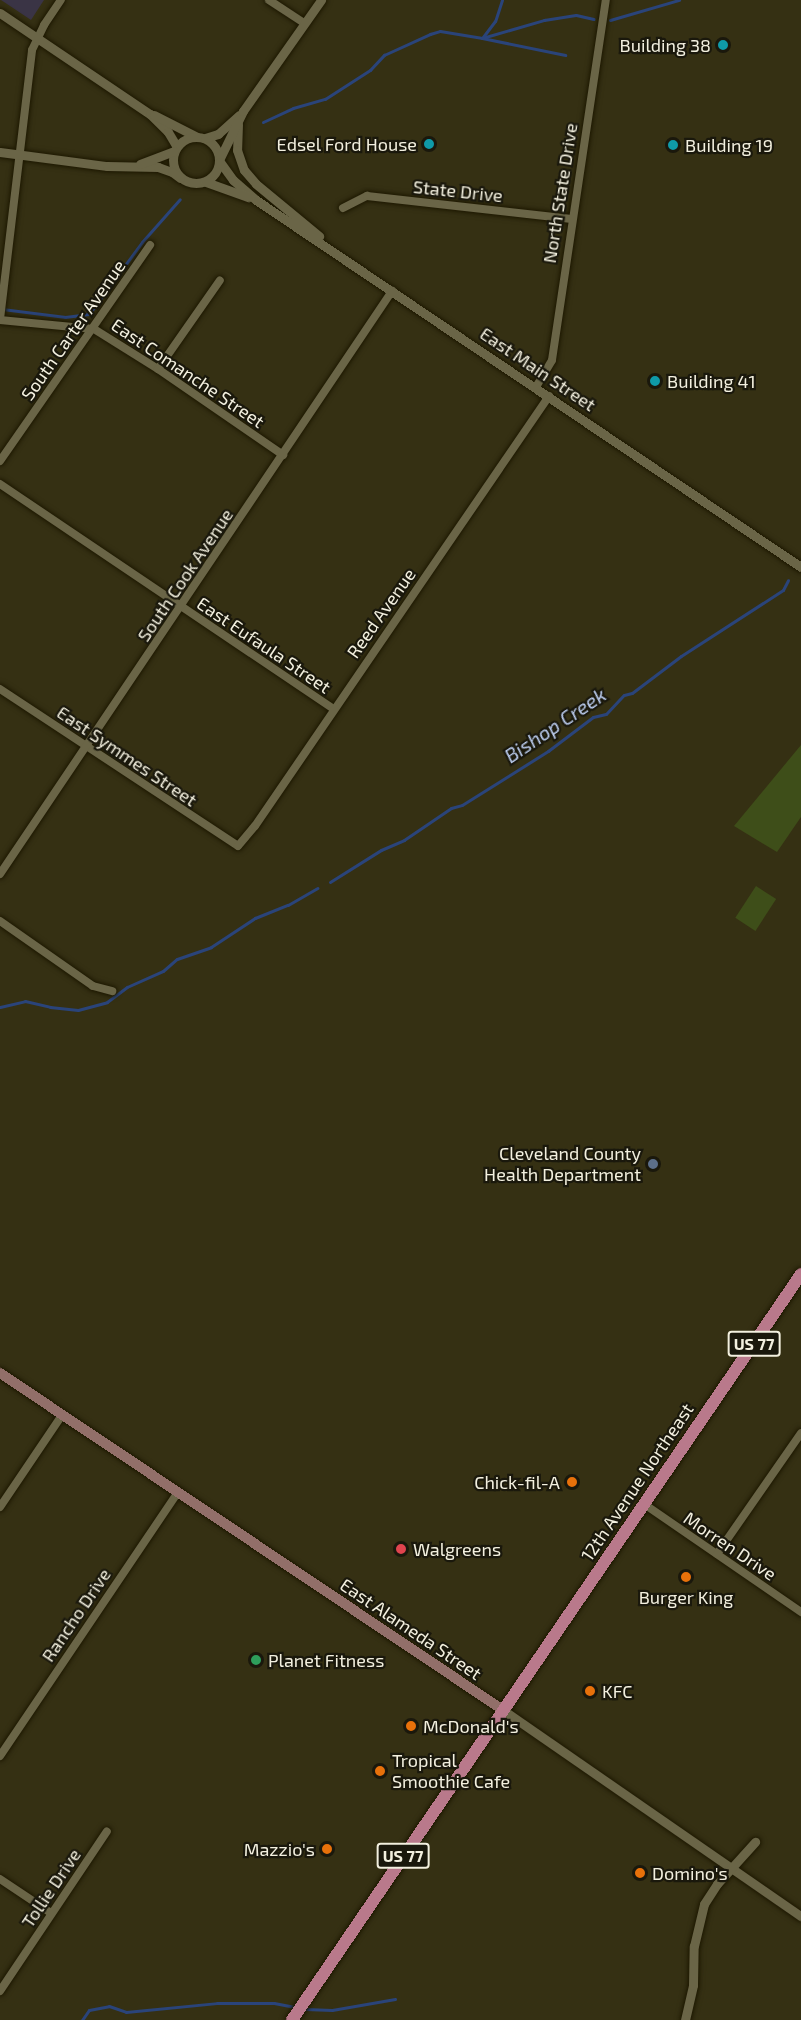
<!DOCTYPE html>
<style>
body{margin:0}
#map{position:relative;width:801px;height:2020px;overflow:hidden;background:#353013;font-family:"Exo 2",sans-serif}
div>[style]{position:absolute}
.education>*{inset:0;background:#3a3445}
.green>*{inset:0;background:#3e4e19;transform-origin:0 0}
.stream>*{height:3px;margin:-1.5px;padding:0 1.5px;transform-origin:1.5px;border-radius:1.5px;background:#2a447a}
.roads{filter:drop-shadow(0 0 2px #1d1800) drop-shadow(0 0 2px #1d1800)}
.minor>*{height:8px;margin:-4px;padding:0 4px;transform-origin:4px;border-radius:4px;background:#6a6547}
.tertiary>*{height:9px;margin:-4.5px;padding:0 4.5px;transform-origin:4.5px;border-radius:4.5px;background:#6a6547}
.tertiary>.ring{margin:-4.5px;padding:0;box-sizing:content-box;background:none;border:9px solid #6a6547;border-radius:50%}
.secondary>*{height:10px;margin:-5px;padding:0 5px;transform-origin:5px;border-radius:5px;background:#926f69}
.primary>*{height:12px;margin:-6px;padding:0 6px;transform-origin:6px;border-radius:6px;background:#b9798b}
.dots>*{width:16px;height:16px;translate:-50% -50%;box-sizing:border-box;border:3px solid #1a180c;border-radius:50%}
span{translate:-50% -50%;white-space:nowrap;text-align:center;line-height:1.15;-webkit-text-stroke:4.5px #1a180c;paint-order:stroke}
.shield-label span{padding:2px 4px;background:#1a180c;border:2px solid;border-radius:4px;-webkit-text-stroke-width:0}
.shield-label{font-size:16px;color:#f3f0df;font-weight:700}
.poi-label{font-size:18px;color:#f3f0df}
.right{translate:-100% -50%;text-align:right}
.left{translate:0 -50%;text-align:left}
.street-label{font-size:18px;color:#f3f0df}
.water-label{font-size:20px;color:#bccdef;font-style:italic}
</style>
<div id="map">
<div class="education">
<div style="clip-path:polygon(1px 0,44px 0,31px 20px)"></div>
</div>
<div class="green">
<div style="clip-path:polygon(801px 745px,801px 817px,777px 852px,734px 826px)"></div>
<div style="left:756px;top:886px;width:24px;height:38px;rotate:33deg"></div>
</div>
<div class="stream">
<div style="left:502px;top:0;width:22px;rotate:108deg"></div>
<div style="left:495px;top:21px;width:21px;rotate:127deg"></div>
<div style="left:482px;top:38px;width:85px;rotate:11.6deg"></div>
<div style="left:610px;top:20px;width:72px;rotate:-16.2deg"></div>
<div style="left:263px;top:122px;width:33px;rotate:-25deg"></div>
<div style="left:293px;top:108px;width:33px;rotate:-16deg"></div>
<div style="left:325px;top:99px;width:54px;rotate:-32.8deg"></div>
<div style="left:370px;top:70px;width:21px;rotate:-47deg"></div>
<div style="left:384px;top:55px;width:51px;rotate:-24.5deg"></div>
<div style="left:430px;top:34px;width:10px;rotate:-17deg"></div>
<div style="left:440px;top:31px;width:43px;rotate:9.5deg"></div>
<div style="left:482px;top:38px;width:65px;rotate:-16.2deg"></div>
<div style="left:544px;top:20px;width:32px;rotate:-9deg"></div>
<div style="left:576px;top:15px;width:18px;rotate:13deg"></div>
<div style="left:2px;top:309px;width:64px;rotate:7.2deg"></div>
<div style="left:65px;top:317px;width:24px;rotate:-7deg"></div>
<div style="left:89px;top:314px;width:89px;rotate:-53.6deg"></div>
<div style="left:142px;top:242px;width:57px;rotate:-48.5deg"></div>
<div style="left:330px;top:882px;width:60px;rotate:-32.1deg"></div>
<div style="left:381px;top:850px;width:25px;rotate:-23deg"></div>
<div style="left:404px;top:840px;width:57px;rotate:-34.2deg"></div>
<div style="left:451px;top:808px;width:11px;rotate:-15deg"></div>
<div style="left:462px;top:805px;width:102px;rotate:-32.1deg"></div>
<div style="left:548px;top:751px;width:56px;rotate:-37.1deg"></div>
<div style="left:593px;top:717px;width:13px;rotate:-13deg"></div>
<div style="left:606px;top:714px;width:26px;rotate:-47deg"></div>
<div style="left:624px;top:695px;width:8px;rotate:-14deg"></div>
<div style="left:632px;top:693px;width:61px;rotate:-37.1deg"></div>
<div style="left:681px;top:656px;width:121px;rotate:-32.9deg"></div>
<div style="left:783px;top:590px;width:11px;rotate:-63deg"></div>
<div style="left:0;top:1007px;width:26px;rotate:-13deg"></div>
<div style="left:25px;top:1001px;width:26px;rotate:13deg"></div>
<div style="left:50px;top:1007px;width:28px;rotate:6deg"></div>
<div style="left:78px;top:1010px;width:30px;rotate:-15deg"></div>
<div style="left:107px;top:1002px;width:25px;rotate:-37deg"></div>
<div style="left:127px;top:987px;width:39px;rotate:-24deg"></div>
<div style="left:163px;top:971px;width:18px;rotate:-41deg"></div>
<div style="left:177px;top:959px;width:36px;rotate:-19deg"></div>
<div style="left:211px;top:947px;width:53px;rotate:-33.4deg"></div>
<div style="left:255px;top:918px;width:35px;rotate:-22deg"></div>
<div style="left:288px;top:905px;width:34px;rotate:-30deg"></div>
<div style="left:305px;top:2009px;width:27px;rotate:2deg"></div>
<div style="left:332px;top:2010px;width:64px;rotate:-9.9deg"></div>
<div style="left:82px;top:2020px;width:12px;rotate:-55deg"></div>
<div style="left:89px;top:2010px;width:20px;rotate:-11deg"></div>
<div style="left:109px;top:2006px;width:18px;rotate:19deg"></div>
<div style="left:126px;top:2012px;width:91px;rotate:-5.6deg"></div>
<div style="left:217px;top:2003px;width:57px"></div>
<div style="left:274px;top:2003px;width:21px;rotate:11deg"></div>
</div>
<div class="roads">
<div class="minor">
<div style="left:269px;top:0;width:42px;rotate:33.3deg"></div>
<div style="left:343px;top:208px;width:27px;rotate:-27deg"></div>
<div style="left:367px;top:196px;width:206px;rotate:6.4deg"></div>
<div style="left:0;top:319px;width:271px;rotate:-83.2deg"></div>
<div style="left:32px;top:50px;width:28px;rotate:-64deg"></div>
<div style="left:44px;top:25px;width:30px;rotate:-56deg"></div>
<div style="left:0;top:320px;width:94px;rotate:5.5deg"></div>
<div style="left:94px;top:329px;width:75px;rotate:32deg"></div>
<div style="left:158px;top:369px;width:152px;rotate:34.5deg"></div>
<div style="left:158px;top:369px;width:108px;rotate:-55.1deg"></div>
<div style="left:536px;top:387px;width:31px;rotate:-59deg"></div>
<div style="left:552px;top:360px;width:364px;rotate:-81.5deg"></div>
<div style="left:0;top:461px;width:263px;rotate:-55.2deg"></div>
<div style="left:0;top:484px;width:402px;rotate:34deg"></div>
<div style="left:0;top:689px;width:285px;rotate:33.4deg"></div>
<div style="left:238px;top:846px;width:26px;rotate:-50deg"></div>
<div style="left:255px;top:826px;width:521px;rotate:-55.64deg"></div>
<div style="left:0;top:874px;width:703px;rotate:-56.08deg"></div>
<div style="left:0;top:921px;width:113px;rotate:35deg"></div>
<div style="left:93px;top:986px;width:20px;rotate:15deg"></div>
<div style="left:644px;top:1504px;width:191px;rotate:34.5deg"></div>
<div style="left:0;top:1507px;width:111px;rotate:-56deg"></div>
<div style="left:717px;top:1554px;width:147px;rotate:-55.2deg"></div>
<div style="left:0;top:1756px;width:318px;rotate:-56deg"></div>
<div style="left:0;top:1879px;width:61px;rotate:33.7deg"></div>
<div style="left:0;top:1991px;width:192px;rotate:-56.2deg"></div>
</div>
<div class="tertiary">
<div style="left:0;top:13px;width:181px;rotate:34deg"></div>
<div style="left:150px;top:114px;width:25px;rotate:45deg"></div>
<div style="left:168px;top:132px;width:17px;rotate:59deg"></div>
<div style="left:154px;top:115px;width:48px;rotate:27.1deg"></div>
<div style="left:238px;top:124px;width:26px;rotate:92deg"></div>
<div style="left:237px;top:150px;width:21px;rotate:71deg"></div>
<div style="left:244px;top:170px;width:18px;rotate:49deg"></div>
<div style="left:256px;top:184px;width:82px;rotate:39.5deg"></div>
<div class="ring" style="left:173px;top:137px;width:37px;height:37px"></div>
<div style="left:205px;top:138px;width:14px;rotate:-17deg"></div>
<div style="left:218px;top:134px;width:28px;rotate:-42deg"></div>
<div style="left:0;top:152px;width:108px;rotate:7.5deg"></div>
<div style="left:107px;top:166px;width:51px;rotate:1.1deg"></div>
<div style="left:158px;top:167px;width:15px;rotate:20deg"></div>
<div style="left:172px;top:172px;width:10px;rotate:37deg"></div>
<div style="left:220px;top:158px;width:52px;rotate:-63.9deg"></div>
<div style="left:243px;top:111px;width:136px;rotate:-54.9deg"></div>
<div style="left:220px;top:162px;width:22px;rotate:54deg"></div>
<div style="left:233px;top:180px;width:30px;rotate:41deg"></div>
<div style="left:256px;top:200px;width:657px;rotate:33.96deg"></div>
<div style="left:140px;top:164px;width:36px;rotate:-21deg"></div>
<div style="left:206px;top:182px;width:45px;rotate:19.7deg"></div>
<div style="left:503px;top:1710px;width:362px;rotate:34.7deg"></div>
<div style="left:685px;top:2020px;width:36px;rotate:-77deg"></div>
<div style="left:693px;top:1985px;width:39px;rotate:-89deg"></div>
<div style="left:694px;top:1946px;width:43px;rotate:-76.6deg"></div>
<div style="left:704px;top:1904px;width:24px;rotate:-57deg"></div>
<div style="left:717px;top:1884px;width:57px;rotate:-47.9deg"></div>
</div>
<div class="secondary">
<div style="left:0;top:1373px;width:605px;rotate:33.82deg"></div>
</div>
<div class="primary">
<div style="left:292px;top:2020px;width:903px;rotate:-55.69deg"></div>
</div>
</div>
<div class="dots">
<div style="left:723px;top:45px;background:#0f9aa8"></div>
<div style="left:429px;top:144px;background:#0f9aa8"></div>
<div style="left:673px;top:145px;background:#0f9aa8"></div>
<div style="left:655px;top:381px;background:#0f9aa8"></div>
<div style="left:653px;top:1164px;background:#5c6f8a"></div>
<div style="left:572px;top:1482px;background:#e8710a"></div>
<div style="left:401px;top:1549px;background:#e0444e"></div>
<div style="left:686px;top:1577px;background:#e8710a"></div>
<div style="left:256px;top:1660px;background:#2e9e5b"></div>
<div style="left:590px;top:1691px;background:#e8710a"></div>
<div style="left:411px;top:1726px;background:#e8710a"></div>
<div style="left:380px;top:1771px;background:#e8710a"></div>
<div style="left:327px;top:1849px;background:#e8710a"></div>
<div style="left:640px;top:1873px;background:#e8710a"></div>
</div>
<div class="shield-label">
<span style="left:754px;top:1344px">US 77</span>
<span style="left:403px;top:1856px">US 77</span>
</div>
<div class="poi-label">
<span class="right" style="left:711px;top:45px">Building 38</span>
<span class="right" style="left:417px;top:144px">Edsel Ford House</span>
<span class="left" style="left:685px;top:145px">Building 19</span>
<span class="left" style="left:667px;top:381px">Building 41</span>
<span class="right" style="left:641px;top:1164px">Cleveland County<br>Health Department</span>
<span class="right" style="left:560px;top:1482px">Chick-fil-A</span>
<span class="left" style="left:413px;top:1549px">Walgreens</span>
<span style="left:686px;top:1597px">Burger King</span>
<span class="left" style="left:268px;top:1660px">Planet Fitness</span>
<span class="left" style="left:602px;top:1691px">KFC</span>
<span class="left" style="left:423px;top:1726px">McDonald's</span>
<span class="left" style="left:392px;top:1771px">Tropical<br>Smoothie Cafe</span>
<span class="right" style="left:315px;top:1849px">Mazzio's</span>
<span class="left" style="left:652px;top:1873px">Domino's</span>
</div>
<div class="street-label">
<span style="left:458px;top:191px;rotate:6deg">State Drive</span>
<span style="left:560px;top:193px;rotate:-81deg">North State Drive</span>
<span style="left:73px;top:330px;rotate:-55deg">South Carter Avenue</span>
<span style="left:538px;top:369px;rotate:34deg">East Main Street</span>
<span style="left:188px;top:373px;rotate:34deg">East Comanche Street</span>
<span style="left:185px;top:575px;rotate:-56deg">South Cook Avenue</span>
<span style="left:381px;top:613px;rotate:-55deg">Reed Avenue</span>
<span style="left:264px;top:645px;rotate:34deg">East Eufaula Street</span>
<span style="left:127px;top:756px;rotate:34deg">East Symmes Street</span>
<span style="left:637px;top:1482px;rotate:-56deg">12th Avenue Northeast</span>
<span style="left:730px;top:1546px;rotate:34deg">Morren Drive</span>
<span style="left:76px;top:1615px;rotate:-56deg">Rancho Drive</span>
<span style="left:411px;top:1629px;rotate:34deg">East Alameda Street</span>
<span style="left:51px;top:1888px;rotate:-56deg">Tollie Drive</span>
</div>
<div class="water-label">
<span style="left:555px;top:725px;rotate:-34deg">Bishop Creek</span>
</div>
</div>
